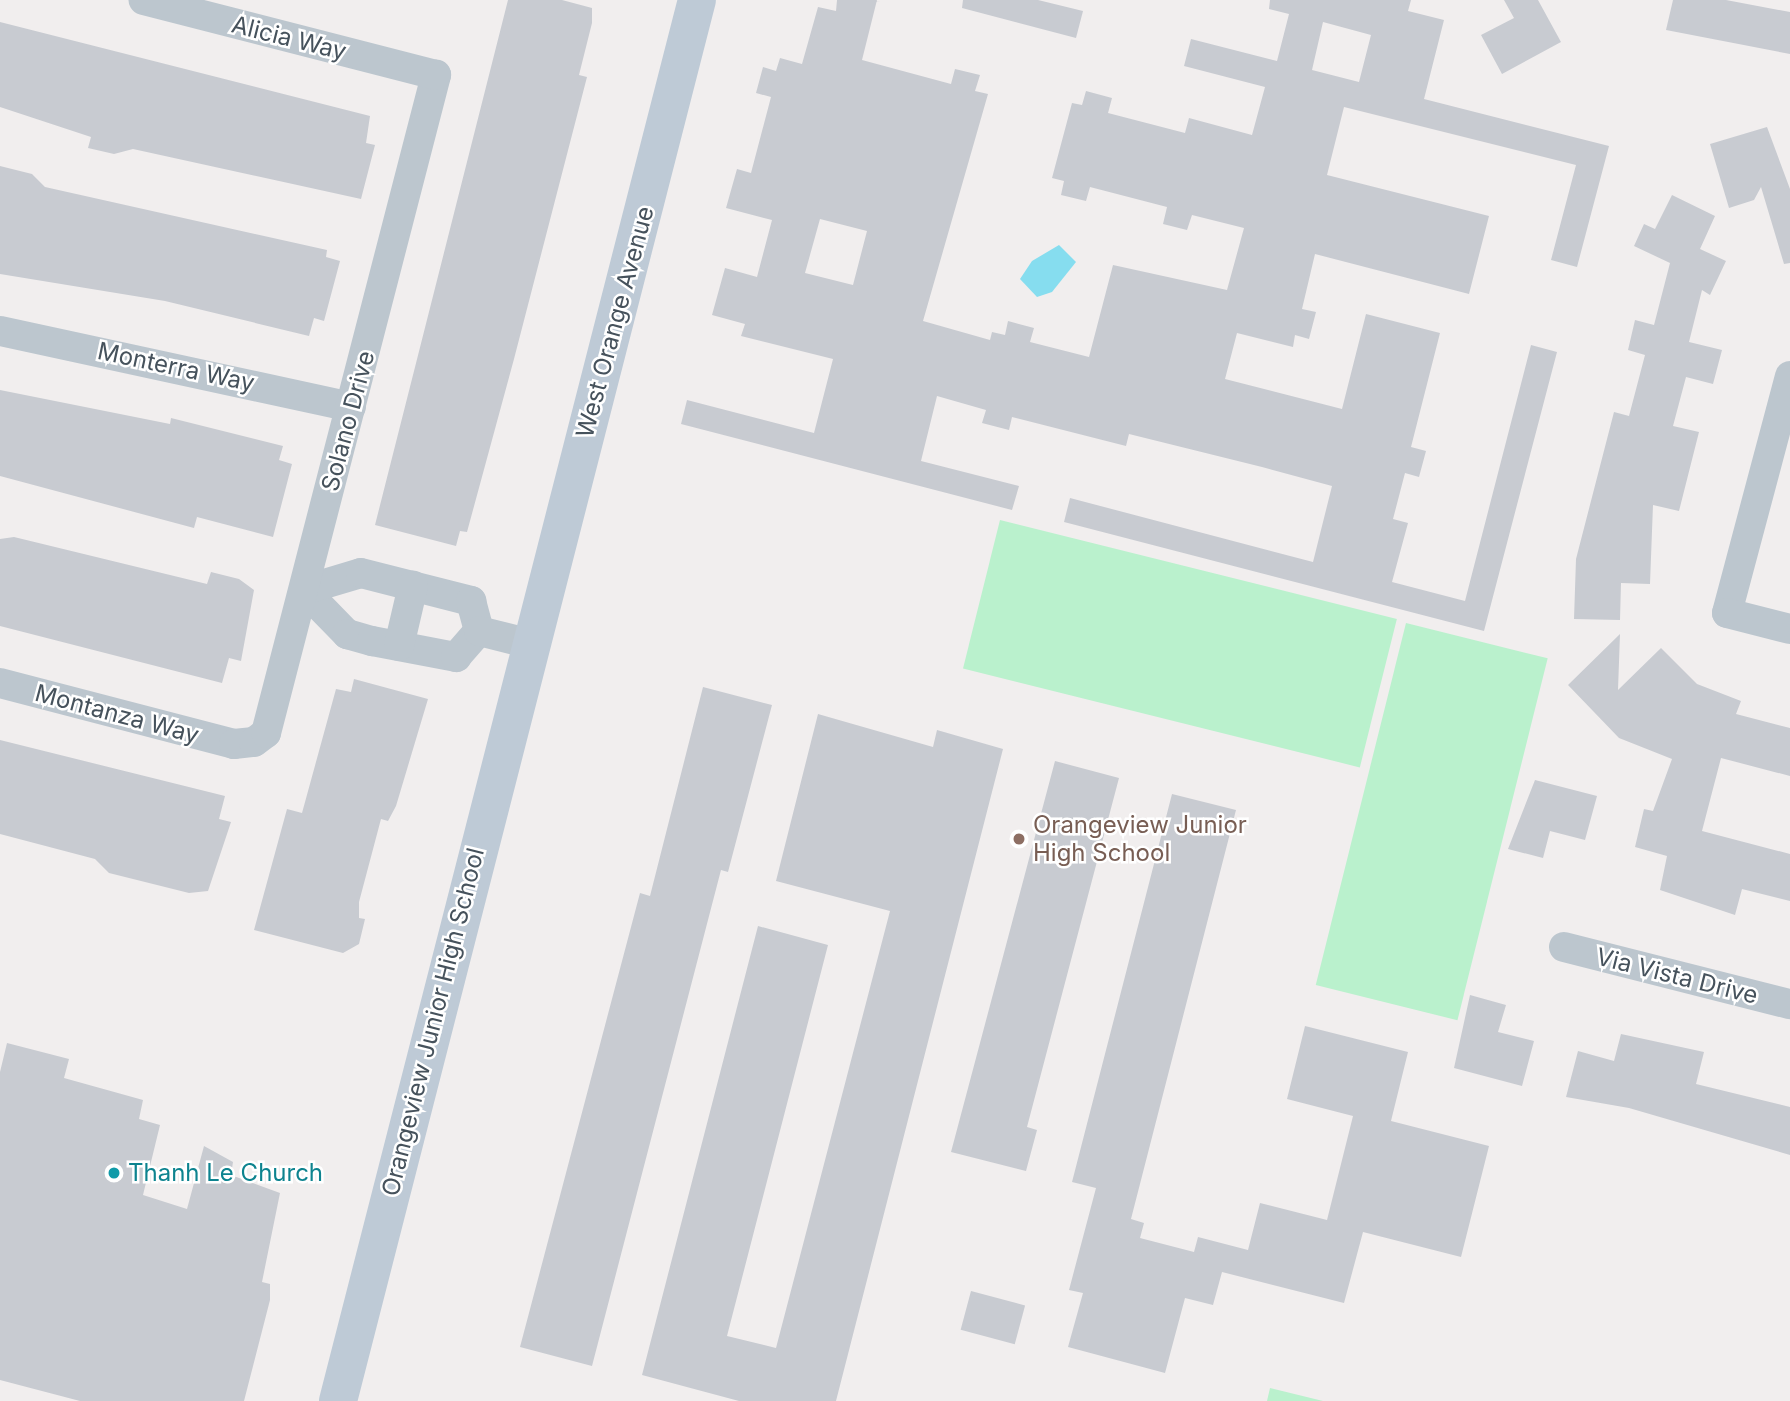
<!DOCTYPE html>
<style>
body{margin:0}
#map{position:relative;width:1790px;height:1401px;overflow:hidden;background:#f1eeee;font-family:Inter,sans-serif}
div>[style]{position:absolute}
.green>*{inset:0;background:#baf1cd;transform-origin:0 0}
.water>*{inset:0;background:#86ddef}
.building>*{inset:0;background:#c8cbd1;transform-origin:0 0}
.minor>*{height:30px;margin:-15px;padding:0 15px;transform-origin:15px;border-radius:15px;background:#bcc6ce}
.secondary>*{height:38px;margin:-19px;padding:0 19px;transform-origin:19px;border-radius:19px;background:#becad6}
.dots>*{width:19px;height:19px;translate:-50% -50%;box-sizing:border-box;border:4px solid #fff;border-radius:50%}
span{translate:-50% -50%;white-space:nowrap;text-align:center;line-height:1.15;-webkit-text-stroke:5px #fff;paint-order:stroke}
.street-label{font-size:24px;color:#46525c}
.education-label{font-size:24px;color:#785e54}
.left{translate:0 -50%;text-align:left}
.culture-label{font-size:24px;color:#0d838f}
</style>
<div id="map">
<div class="green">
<div style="left:1000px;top:520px;width:409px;height:153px;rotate:14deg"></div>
<div style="left:1406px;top:623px;width:146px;height:373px;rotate:14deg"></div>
<div style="clip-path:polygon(1270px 1388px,1323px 1401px,1267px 1401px)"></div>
</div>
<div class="water">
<div style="clip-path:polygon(1059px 245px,1076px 262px,1052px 292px,1037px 297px,1020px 279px,1032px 261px)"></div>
</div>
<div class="building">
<div style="clip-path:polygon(508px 0,562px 0,592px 8px,592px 23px,579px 75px,587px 77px,514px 359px,467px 532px,460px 531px,456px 546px,375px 525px)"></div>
<div style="clip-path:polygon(evenodd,837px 0,877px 0,862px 60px,951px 84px,955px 69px,980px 75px,975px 91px,988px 94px,923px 321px,990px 340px,992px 332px,1005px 335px,1008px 321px,1034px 328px,1030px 342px,1089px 357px,1113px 265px,1227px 290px,1244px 228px,1192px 215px,1187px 230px,1163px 224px,1167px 207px,1090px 187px,1086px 201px,1061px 195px,1064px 181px,1052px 178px,1072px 103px,1082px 105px,1086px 91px,1112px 98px,1108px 113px,1185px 133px,1189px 118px,1252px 135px,1265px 87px,1184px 66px,1191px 39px,1277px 61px,1289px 14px,1269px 9px,1270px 0,1411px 0,1408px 11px,1444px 20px,1424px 99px,1609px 146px,1577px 267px,1551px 260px,1576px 165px,1344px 107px,1327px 175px,1489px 216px,1469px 294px,1315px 254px,1302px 309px,1316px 312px,1309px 339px,1295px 335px,1293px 347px,1237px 333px,1225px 379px,1342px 409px,1366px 314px,1440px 333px,1411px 447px,1426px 451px,1419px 477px,1405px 473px,1393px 519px,1408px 523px,1392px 582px,1465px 601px,1531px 345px,1557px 352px,1484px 631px,1064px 522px,1070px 498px,1313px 562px,1332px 486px,1262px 467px,1129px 434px,1126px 446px,1012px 417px,1009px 430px,982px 423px,986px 410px,937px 396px,921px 461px,1019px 486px,1012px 510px,681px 424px,687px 400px,814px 433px,833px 359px,741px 336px,745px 324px,712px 315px,725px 268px,757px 277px,772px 220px,726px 208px,737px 169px,751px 173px,771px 97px,756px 93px,763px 67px,776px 71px,780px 58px,802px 64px,818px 7px,836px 11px,837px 0,1323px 22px,1371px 35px,1359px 82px,1312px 70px,1323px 22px,837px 0,820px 219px,867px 231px,853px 285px,805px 273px,820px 219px)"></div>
<div style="clip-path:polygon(963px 0,1038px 0,1083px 11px,1076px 38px,962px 8px)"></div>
<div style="clip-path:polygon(1504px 0,1538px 0,1561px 42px,1502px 74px,1481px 35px,1514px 18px)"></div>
<div style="clip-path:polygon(1673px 0,1726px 0,1790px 12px,1790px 54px,1666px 30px)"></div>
<div style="clip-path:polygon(0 22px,370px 116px,366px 143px,375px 145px,361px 199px,133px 149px,114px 154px,88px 148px,91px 137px,0 107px)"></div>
<div style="clip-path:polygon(1767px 127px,1790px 189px,1790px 263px,1784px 264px,1761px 187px,1754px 200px,1729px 208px,1710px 144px)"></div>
<div style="clip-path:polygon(0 166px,32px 174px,45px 187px,327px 250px,326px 257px,340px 261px,324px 321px,314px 318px,309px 336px,165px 301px,0 274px)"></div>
<div style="clip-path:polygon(1672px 195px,1715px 216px,1700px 249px,1726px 261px,1710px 295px,1702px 290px,1689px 342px,1722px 350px,1713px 384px,1686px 377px,1673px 426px,1699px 432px,1679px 511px,1653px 505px,1650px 584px,1621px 583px,1620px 620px,1574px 619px,1576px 559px,1614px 412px,1629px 416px,1645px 355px,1628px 350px,1635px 320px,1654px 325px,1670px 263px,1634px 246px,1644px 224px,1655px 229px)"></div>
<div style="clip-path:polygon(0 390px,170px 424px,171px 418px,283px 446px,279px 460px,292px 464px,273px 537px,197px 517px,194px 528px,0 476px)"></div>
<div style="clip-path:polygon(14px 537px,207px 584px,211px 572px,239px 579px,254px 590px,241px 661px,229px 658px,222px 683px,0 626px,0 539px)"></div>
<div style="clip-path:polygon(1620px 634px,1618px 690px,1661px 648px,1697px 684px,1741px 701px,1736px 714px,1790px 728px,1790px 776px,1721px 758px,1702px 831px,1790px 854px,1790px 901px,1742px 889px,1735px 915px,1660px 890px,1667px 856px,1635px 847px,1644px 809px,1653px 811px,1672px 759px,1619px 738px,1568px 685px)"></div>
<div style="clip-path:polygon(354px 679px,428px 699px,396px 806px,388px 821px,381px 819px,359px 902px,359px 918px,365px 919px,359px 944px,343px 953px,254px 930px,287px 809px,302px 813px,336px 689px,351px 692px)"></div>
<div style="clip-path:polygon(703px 687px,772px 705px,728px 872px,721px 870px,592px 1366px,520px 1347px,640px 893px,650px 896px)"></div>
<div style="clip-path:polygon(818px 714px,933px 747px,937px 730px,1003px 749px,836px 1401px,739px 1401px,642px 1375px,758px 926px,828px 945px,727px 1336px,776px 1348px,890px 911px,776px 881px)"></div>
<div style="clip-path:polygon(0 740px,225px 796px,219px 819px,231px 822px,208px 891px,189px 893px,109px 873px,95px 859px,0 834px)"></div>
<div style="clip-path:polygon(1055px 761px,1119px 778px,1027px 1127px,1037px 1130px,1026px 1171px,951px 1152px)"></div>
<div style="clip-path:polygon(1535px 780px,1597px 796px,1585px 840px,1550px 831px,1543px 858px,1508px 849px)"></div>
<div style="clip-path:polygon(1172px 794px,1236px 810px,1131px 1219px,1144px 1223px,1140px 1238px,1194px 1252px,1198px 1237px,1248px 1250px,1260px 1203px,1327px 1220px,1353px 1116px,1287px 1099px,1305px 1026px,1408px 1052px,1391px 1121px,1489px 1146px,1461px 1257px,1363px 1232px,1344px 1303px,1222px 1272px,1213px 1305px,1185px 1298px,1165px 1373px,1068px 1347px,1083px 1293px,1069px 1290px,1096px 1188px,1072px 1182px)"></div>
<div style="clip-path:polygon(1470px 995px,1506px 1005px,1498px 1032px,1534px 1041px,1522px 1086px,1454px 1068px)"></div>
<div style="clip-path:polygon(1621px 1034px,1704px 1052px,1696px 1084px,1790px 1107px,1790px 1155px,1629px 1108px,1566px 1097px,1578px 1051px,1614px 1061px)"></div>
<div style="clip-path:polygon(7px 1043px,69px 1059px,64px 1078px,143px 1100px,139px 1119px,160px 1125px,143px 1195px,187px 1209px,204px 1146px,233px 1162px,231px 1175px,280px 1193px,262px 1282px,270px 1284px,270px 1300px,244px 1401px,80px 1401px,0 1380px,0 1072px)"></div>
<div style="left:971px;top:1291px;width:56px;height:40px;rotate:15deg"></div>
</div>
<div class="minor">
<div style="left:0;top:331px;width:359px;rotate:12.2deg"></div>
<div style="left:1790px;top:376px;width:245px;rotate:104.9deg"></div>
<div style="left:1727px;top:613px;width:65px;rotate:14.3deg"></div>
<div style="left:304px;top:590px;width:62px;rotate:45.7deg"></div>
<div style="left:347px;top:634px;width:26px;rotate:16deg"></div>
<div style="left:372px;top:641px;width:86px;rotate:10.8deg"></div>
<div style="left:456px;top:657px;width:35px;rotate:-49deg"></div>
<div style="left:304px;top:590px;width:59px;rotate:-16.6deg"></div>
<div style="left:361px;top:573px;width:114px;rotate:14.3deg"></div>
<div style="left:471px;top:601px;width:31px;rotate:75deg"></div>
<div style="left:479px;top:631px;width:54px;rotate:14deg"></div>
<div style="left:399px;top:646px;width:62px;rotate:-76.9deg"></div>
<div style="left:0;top:683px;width:242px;rotate:14.6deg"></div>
<div style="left:234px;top:744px;width:20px;rotate:-6deg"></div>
<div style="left:254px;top:742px;width:15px;rotate:-37deg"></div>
<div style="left:266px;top:733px;width:680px;rotate:-75.51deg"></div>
<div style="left:436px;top:75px;width:302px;rotate:-165.6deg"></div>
<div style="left:1564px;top:947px;width:233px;rotate:14.2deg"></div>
</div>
<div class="secondary">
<div style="left:338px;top:1401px;width:1446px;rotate:-75.63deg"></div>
</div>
<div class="dots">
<div style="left:1019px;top:839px;background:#8d6e63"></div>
<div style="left:114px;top:1173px;background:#0f9aa8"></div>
</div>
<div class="street-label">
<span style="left:289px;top:38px;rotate:14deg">Alicia Way</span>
<span style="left:615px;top:322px;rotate:-75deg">West Orange Avenue</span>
<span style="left:176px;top:367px;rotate:12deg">Monterra Way</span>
<span style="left:348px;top:421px;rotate:-75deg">Solano Drive</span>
<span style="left:117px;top:714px;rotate:15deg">Montanza Way</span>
<span style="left:1677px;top:976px;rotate:14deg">Via Vista Drive</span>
<span style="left:433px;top:1022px;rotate:-76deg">Orangeview Junior High School</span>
</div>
<div class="education-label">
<span class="left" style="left:1033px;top:839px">Orangeview Junior<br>High School</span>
</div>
<div class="culture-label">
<span class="left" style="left:128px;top:1173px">Thanh Le Church</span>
</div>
</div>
